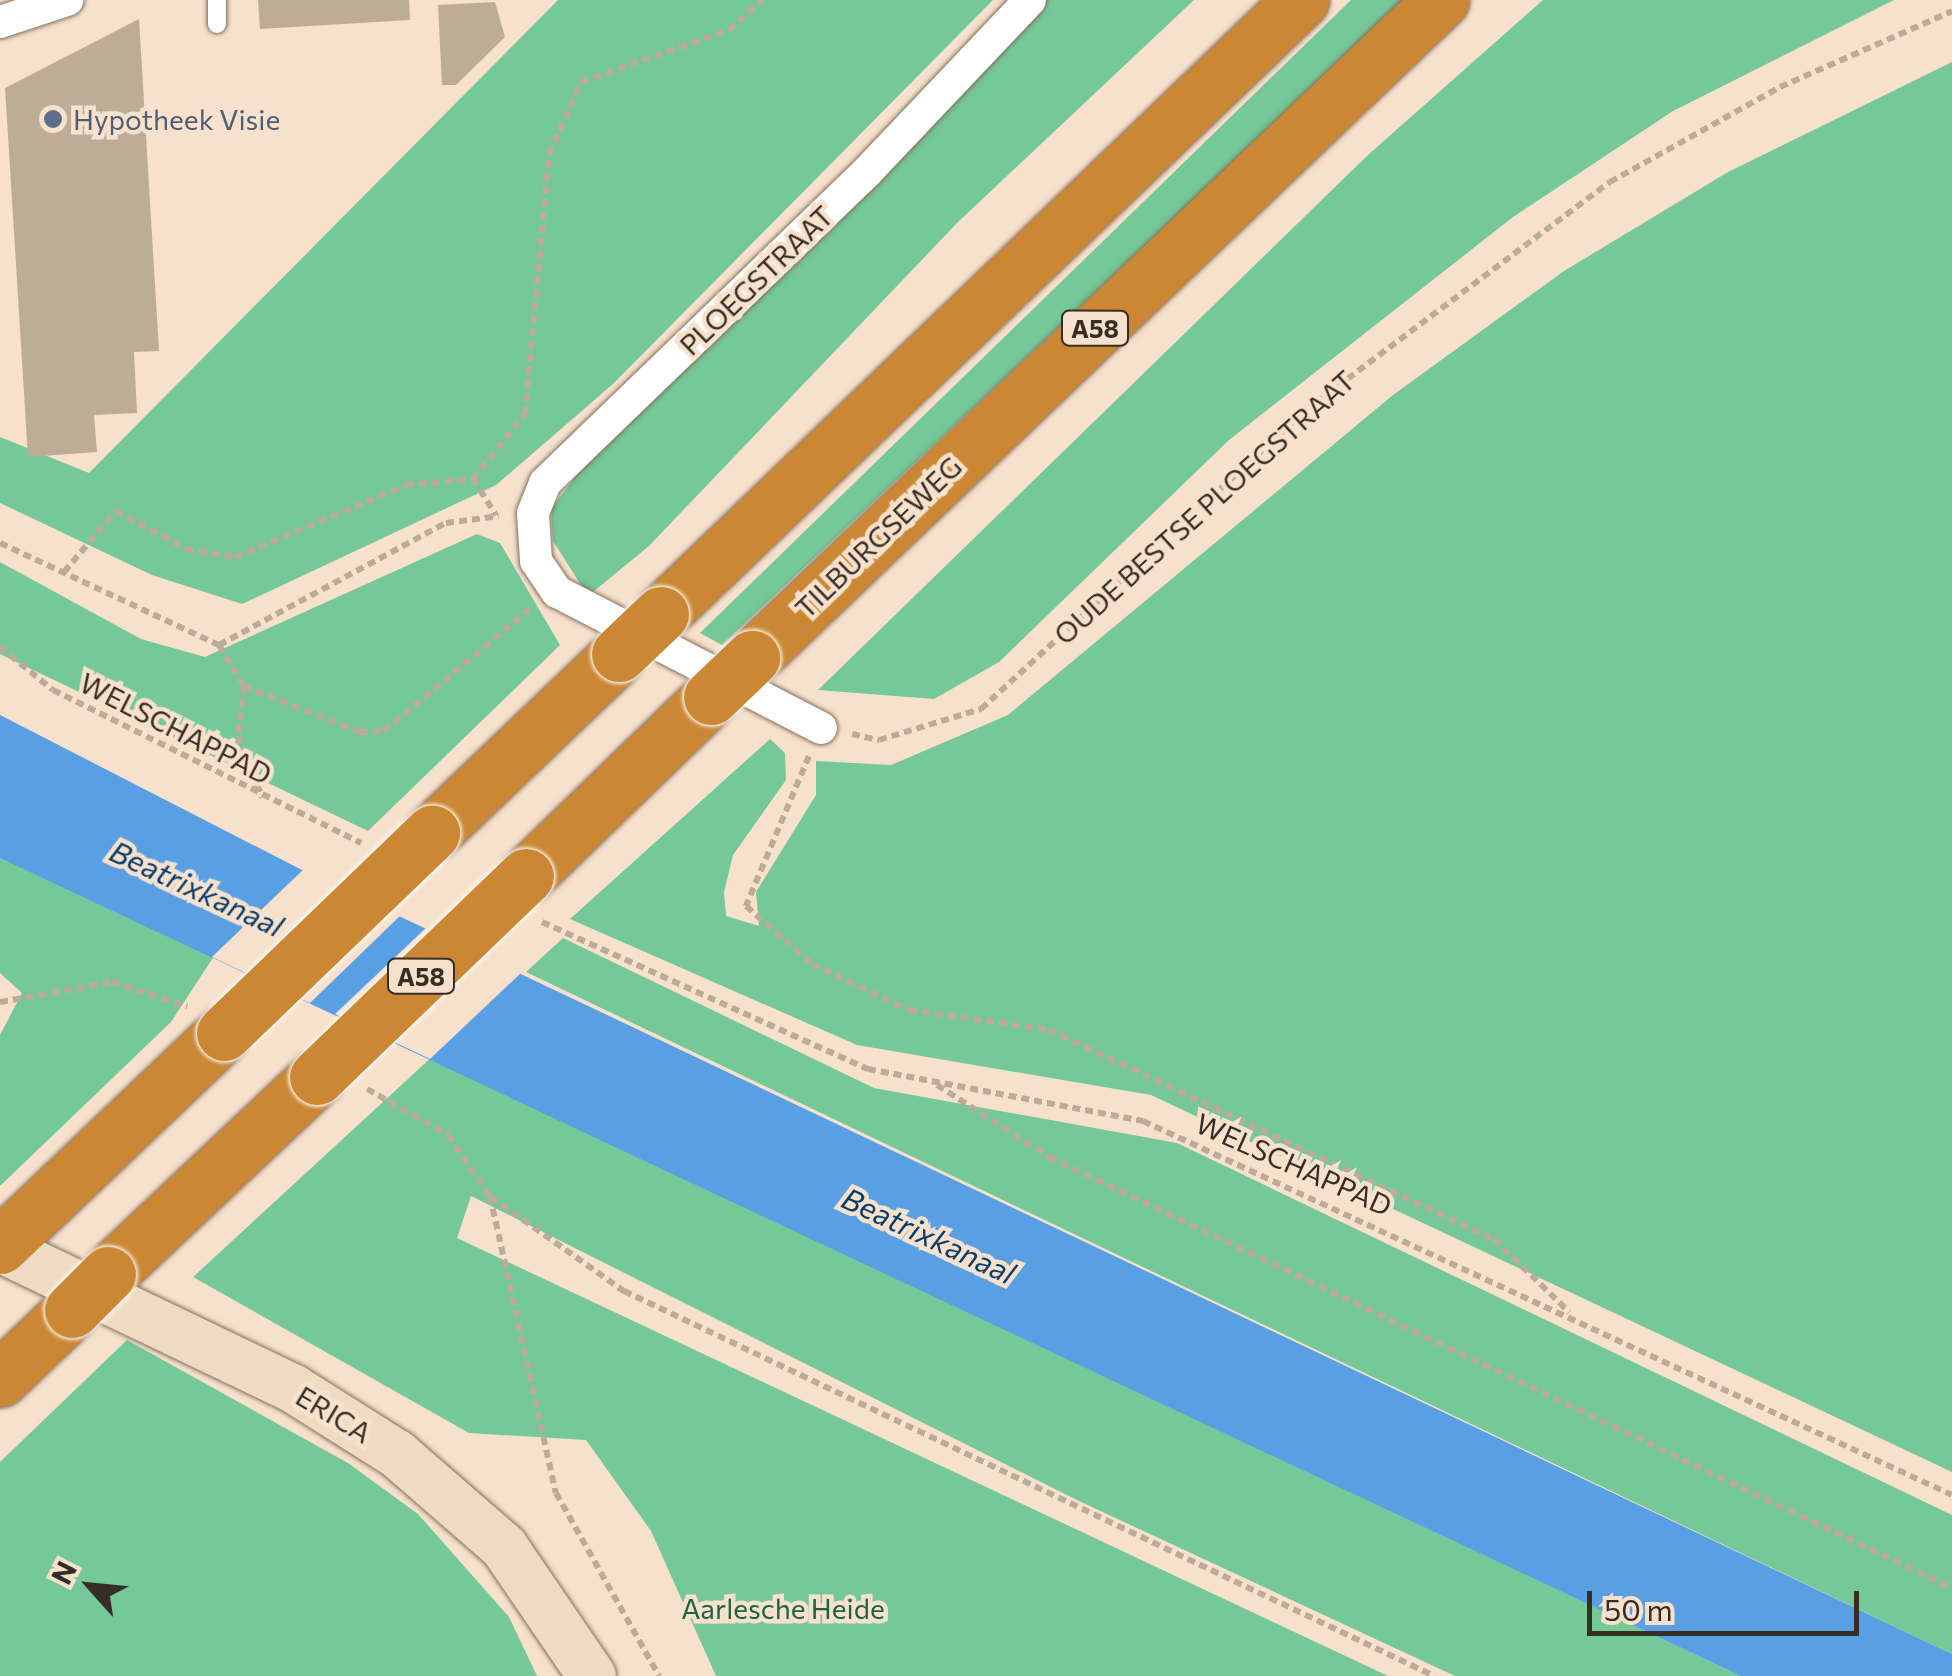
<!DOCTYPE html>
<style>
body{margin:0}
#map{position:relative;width:1952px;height:1676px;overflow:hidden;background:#f7e1cc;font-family:Commissioner,sans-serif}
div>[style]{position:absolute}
.green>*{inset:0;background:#75c898}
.water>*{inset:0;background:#589fe4}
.pier>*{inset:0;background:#f7e1cc}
.building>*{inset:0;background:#bead96}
.path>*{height:6px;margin-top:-3px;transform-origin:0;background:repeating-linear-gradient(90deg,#bdab9a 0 8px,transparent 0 13px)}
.roads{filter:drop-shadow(0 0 2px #83705d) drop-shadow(0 0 2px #83705d)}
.lane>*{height:18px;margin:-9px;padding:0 9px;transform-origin:9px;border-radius:9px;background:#fff}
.street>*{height:32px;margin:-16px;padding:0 16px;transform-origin:16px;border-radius:16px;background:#fff}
.secondary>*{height:48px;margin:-24px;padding:0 24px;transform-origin:24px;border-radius:24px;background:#efdbc2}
.highway>*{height:55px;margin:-27.5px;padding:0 27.5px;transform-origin:27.5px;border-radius:27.5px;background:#cb8734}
.bridges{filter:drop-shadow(0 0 2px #fff) drop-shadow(0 0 2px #fff)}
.highway-bridge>*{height:55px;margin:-27.5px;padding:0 27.5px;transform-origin:27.5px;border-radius:27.5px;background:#cb8734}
.dots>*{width:28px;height:28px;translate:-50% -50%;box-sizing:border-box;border:5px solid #f7e1cc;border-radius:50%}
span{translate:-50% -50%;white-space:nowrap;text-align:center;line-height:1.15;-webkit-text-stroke:9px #f7e1cc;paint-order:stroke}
.shield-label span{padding:2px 8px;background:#f7e1cc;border:2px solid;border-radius:8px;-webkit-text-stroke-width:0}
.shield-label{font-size:25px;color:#362e25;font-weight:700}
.service-label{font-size:28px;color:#4e5e75}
.left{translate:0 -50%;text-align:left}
.street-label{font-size:28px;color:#362e25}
.park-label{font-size:28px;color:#1b6440}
.water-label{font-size:30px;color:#093e6b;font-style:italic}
.north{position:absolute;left:40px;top:1536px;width:100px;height:100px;-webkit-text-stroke:8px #f7e1cc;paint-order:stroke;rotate:297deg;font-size:28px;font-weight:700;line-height:40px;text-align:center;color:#362e25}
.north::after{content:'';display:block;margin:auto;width:35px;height:45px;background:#362e25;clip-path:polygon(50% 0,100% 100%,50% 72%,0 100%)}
.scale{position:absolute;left:1587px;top:1591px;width:272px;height:45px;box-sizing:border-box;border:5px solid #362e25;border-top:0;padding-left:12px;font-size:30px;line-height:35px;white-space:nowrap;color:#362e25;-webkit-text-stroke:8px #f7e1cc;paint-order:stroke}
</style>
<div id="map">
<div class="green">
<div style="clip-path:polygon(558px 0,993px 0,613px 384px,496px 485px,242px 604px,152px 575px,0 503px,0 437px,89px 473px)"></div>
<div style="clip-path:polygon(1044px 0,1194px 0,958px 222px,649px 546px,588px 596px,553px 541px,551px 509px,581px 469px)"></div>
<div style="clip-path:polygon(1351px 0,1405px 0,722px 645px,700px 633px)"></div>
<div style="clip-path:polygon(1543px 0,1894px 0,1673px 111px,1513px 217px,1229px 440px,999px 662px,934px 699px,818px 690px,1368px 155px)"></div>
<div style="clip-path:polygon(1952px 62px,1952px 1472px,1151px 1095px,857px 1045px,570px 919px,770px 739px,785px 753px,786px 780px,733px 855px,724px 892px,726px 916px,759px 926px,756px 892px,816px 795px,816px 761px,891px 765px,1008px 715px,1393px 395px,1564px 271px,1728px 172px)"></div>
<div style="clip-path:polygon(477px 534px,500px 543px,560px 645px,368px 831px,0 654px,0 562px,141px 639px,205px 657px)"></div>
<div style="clip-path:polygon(0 858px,216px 953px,171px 1022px,0 1186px,0 1035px,22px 993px,0 973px)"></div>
<div style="clip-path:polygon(563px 938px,874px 1088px,1177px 1143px,1952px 1515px,1952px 1654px,526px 972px)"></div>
<div style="clip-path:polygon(434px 1055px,458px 1072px,1741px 1676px,1455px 1676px,1079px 1501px,471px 1196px,457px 1238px,1388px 1676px,716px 1676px,651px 1531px,586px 1440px,469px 1433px,193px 1277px)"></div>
<div style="clip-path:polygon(127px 1340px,348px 1463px,418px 1514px,509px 1617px,537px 1676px,0 1676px,0 1462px)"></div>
</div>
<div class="water">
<div style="clip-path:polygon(0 715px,302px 870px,1952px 1654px,1952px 1676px,1741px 1676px,0 858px)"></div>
</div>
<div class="pier">
<div style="clip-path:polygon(306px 867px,403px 913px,310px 1003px,212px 957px)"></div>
<div style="clip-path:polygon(428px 926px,523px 971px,430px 1059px,335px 1014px)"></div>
</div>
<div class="building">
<div style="clip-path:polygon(258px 0,409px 0,410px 20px,260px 29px)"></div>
<div style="clip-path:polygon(495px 2px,505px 37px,456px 85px,442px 85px,438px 5px)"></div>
<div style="clip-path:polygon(139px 19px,159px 351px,134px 352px,137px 413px,94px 415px,97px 452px,28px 457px,5px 88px)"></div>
</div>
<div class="path">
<div style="left:473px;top:479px;width:43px;rotate:57.4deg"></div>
<div style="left:0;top:543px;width:242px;rotate:25deg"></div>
<div style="left:219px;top:645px;width:258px;rotate:-28.3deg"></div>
<div style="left:446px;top:523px;width:53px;rotate:-7.5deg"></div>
<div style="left:64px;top:572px;width:80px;rotate:-49.6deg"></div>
<div style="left:116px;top:511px;width:80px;rotate:28.5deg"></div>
<div style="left:186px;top:549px;width:50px;rotate:9.3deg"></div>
<div style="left:235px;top:557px;width:186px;rotate:-22.8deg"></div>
<div style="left:406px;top:485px;width:67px;rotate:-5.1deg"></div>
<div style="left:473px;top:479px;width:83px;rotate:-51.3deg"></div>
<div style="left:525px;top:414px;width:261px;rotate:-84.7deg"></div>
<div style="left:549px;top:154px;width:79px;rotate:-66deg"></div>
<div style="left:581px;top:82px;width:157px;rotate:-19.4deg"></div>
<div style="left:729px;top:30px;width:45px;rotate:-42.3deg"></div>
<div style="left:219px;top:645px;width:48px;rotate:58.6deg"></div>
<div style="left:244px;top:686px;width:125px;rotate:21.6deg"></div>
<div style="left:360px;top:732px;width:24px;rotate:-2deg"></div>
<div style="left:384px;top:731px;width:192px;rotate:-39.9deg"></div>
<div style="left:0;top:647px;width:68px;rotate:39.1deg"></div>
<div style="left:53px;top:690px;width:344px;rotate:26.4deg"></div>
<div style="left:244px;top:686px;width:50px;rotate:96.8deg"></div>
<div style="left:238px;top:736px;width:66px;rotate:68.5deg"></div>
<div style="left:852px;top:734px;width:28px;rotate:13deg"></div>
<div style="left:879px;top:740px;width:107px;rotate:-16.9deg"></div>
<div style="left:981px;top:709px;width:442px;rotate:-42.6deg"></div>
<div style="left:1306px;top:410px;width:380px;rotate:-36.9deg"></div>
<div style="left:1610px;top:182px;width:195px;rotate:-29.2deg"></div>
<div style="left:1780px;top:87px;width:188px;rotate:-23.8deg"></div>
<div style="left:809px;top:756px;width:163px;rotate:112.8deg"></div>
<div style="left:746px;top:906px;width:88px;rotate:41.3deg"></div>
<div style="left:812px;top:964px;width:107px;rotate:25.4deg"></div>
<div style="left:909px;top:1010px;width:141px;rotate:8.1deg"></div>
<div style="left:1049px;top:1030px;width:492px;rotate:25.2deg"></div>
<div style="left:1494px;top:1239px;width:105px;rotate:44.2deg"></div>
<div style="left:542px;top:922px;width:358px;rotate:24.3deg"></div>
<div style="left:868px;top:1069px;width:280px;rotate:10.7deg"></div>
<div style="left:1143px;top:1121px;width:891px;rotate:24.81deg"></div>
<div style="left:0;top:1002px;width:114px;rotate:-10.1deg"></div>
<div style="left:112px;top:982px;width:79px;rotate:17.7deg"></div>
<div style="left:937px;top:1085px;width:133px;rotate:32.7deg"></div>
<div style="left:1049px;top:1157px;width:1001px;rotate:25.52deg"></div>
<div style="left:367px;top:1089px;width:93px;rotate:29.6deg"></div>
<div style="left:448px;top:1135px;width:74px;rotate:55.5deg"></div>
<div style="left:490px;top:1196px;width:304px;rotate:77.5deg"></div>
<div style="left:556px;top:1493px;width:210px;rotate:60.6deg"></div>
<div style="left:491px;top:1197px;width:163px;rotate:35.3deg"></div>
<div style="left:624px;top:1291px;width:897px;rotate:25.42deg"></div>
</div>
<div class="roads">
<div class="lane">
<div style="left:217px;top:24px;width:24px;rotate:-90deg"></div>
</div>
<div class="street">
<div style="left:0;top:22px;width:71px;rotate:-18.2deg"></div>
<div style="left:821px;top:728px;width:297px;rotate:-152.7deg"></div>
<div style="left:557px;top:592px;width:37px;rotate:-124deg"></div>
<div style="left:536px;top:561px;width:48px;rotate:-93.6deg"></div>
<div style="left:533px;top:513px;width:32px;rotate:-68deg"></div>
<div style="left:545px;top:483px;width:446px;rotate:-44deg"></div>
<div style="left:866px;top:173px;width:238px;rotate:-46.5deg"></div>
</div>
<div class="secondary">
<div style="left:0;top:1248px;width:326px;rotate:25.6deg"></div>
<div style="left:294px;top:1389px;width:122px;rotate:32.3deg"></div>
<div style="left:397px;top:1454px;width:142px;rotate:41deg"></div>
<div style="left:504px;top:1547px;width:156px;rotate:55.7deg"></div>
</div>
<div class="highway">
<div style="left:661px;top:614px;width:887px;rotate:-43.81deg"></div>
<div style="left:752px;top:658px;width:953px;rotate:-43.68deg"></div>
<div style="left:432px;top:833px;width:259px;rotate:-43.7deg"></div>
<div style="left:526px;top:876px;width:257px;rotate:-44.1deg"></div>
<div style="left:0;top:1246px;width:309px;rotate:-43.6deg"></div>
<div style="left:108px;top:1274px;width:287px;rotate:-43.3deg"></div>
<div style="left:0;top:1379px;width:100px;rotate:-43.8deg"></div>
</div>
</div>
<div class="bridges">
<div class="highway-bridge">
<div style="left:619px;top:654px;width:58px;rotate:-43.6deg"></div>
<div style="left:711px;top:697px;width:57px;rotate:-43.6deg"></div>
<div style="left:224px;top:1033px;width:289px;rotate:-43.9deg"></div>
<div style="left:317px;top:1077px;width:290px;rotate:-43.9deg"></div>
<div style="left:72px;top:1310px;width:51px;rotate:-45deg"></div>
</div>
</div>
<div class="dots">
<div style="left:53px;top:119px;background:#5c6f8a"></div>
</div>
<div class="shield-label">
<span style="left:1095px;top:328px">A58</span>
<span style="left:421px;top:976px">A58</span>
</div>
<div class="service-label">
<span class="left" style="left:73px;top:119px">Hypotheek Visie</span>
</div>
<div class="street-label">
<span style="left:756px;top:280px;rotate:-44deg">PLOEGSTRAAT</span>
<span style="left:1204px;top:507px;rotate:-42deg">OUDE BESTSE PLOEGSTRAAT</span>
<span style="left:878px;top:537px;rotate:-44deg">TILBURGSEWEG</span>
<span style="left:176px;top:728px;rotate:27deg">WELSCHAPPAD</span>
<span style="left:1294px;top:1164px;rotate:24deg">WELSCHAPPAD</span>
<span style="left:334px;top:1414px;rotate:31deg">ERICA</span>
</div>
<div class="park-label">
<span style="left:783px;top:1608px">Aarlesche Heide</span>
</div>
<div class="water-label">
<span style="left:197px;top:888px;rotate:25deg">Beatrixkanaal</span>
<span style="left:929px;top:1235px;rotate:25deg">Beatrixkanaal</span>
</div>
<div class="north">N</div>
<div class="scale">50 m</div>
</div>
